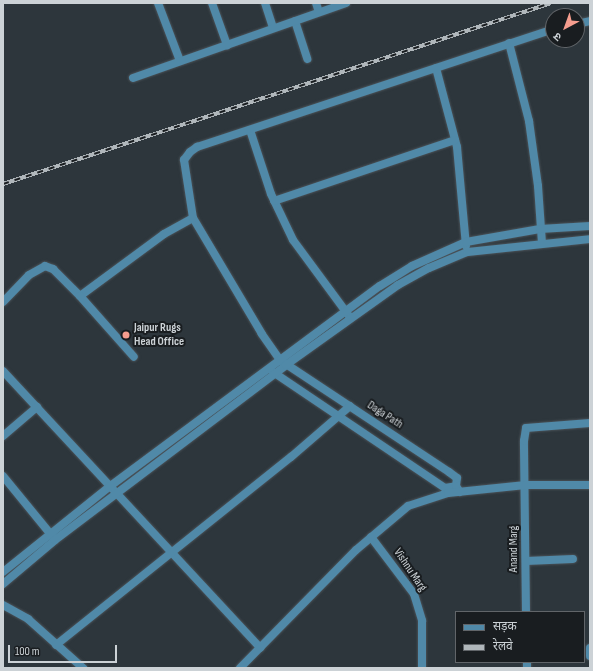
<!DOCTYPE html>
<meta charset="utf-8">
<style>
body{margin:0}
#map{position:relative;width:593px;height:671px;overflow:hidden;background:#2d363c;font-family:"Sofia Sans Condensed","Noto Sans Devanagari",sans-serif}
div>[style]{position:absolute}
.roads{filter:drop-shadow(0 0 1px #4a5258) drop-shadow(0 0 1px #4a5258)}
.minor>*{height:8px;margin:-4px;padding:0 4px;transform-origin:4px;border-radius:4px;background:#5089a8}
.rail>*{height:3.5px;margin-top:-1.75px;transform-origin:0;background:repeating-linear-gradient(90deg,#191d20 0 6px,#b0b7bb 0 12px);box-sizing:border-box;border-block:1px solid #b0b7bb}
.dots>*{width:11px;height:11px;translate:-50% -50%;box-sizing:border-box;border:2px solid #191d20;border-radius:50%}
span{translate:-50% -50%;white-space:nowrap;text-align:center;line-height:1.15;-webkit-text-stroke:4px #191d20;paint-order:stroke}
.poi-label{font-size:12px;color:#ccd2d6;font-weight:700}
.left{translate:0 -50%;text-align:left}
.street-label{font-size:12px;color:#ccd2d6}
.frame{position:absolute;inset:0;border:4px solid #ccd2d6;pointer-events:none}
.legend{position:absolute;left:455px;top:611px;width:130px;height:52px;box-sizing:border-box;background:#191d20;border:1px solid #616569;margin:0;padding:5px 7px;list-style:none;font-size:12px;color:#ccd2d6}
.legend li{display:flex;align-items:center;gap:8px;height:20px}
.legend b{width:20px;border:1px solid #616569}
.north{position:absolute;left:545px;top:8px;width:40px;height:40px;box-sizing:border-box;background:#191d20;border:1px solid #616569;border-radius:50%;rotate:221deg;font-size:11px;font-weight:700;line-height:16px;text-align:center;color:#ccd2d6}
.north::after{content:'';display:block;margin:auto;width:14px;height:18px;background:#f59d8e;clip-path:polygon(50% 0,100% 100%,50% 72%,0 100%)}
.scale{position:absolute;left:8px;top:645px;width:109px;height:18px;box-sizing:border-box;border:2px solid #ccd2d6;border-top:0;padding-left:5px;font-size:12px;line-height:14px;white-space:nowrap;color:#ccd2d6;-webkit-text-stroke:3px #191d20;paint-order:stroke}
</style>
<div id="map">
<div class="roads">
<div class="minor">
<div style="left:158px;top:3px;width:62px;rotate:69.2deg"></div>
<div style="left:212px;top:3px;width:45px;rotate:70.3deg"></div>
<div style="left:265px;top:3px;width:26px;rotate:72deg"></div>
<div style="left:316px;top:3px;width:9px;rotate:72deg"></div>
<div style="left:295px;top:21px;width:40px;rotate:72deg"></div>
<div style="left:577px;top:24px;width:13px;rotate:-13deg"></div>
<div style="left:509px;top:43px;width:81px;rotate:75.6deg"></div>
<div style="left:529px;top:121px;width:66px;rotate:82.1deg"></div>
<div style="left:538px;top:186px;width:57px;rotate:86deg"></div>
<div style="left:436px;top:68px;width:82px;rotate:75.1deg"></div>
<div style="left:457px;top:147px;width:99px;rotate:84.8deg"></div>
<div style="left:133px;top:78px;width:226px;rotate:-19.4deg"></div>
<div style="left:250px;top:130px;width:67px;rotate:71.8deg"></div>
<div style="left:271px;top:194px;width:51px;rotate:64.4deg"></div>
<div style="left:293px;top:240px;width:94px;rotate:53.6deg"></div>
<div style="left:274px;top:201px;width:191px;rotate:-18.6deg"></div>
<div style="left:80px;top:296px;width:104px;rotate:-36.4deg"></div>
<div style="left:164px;top:234px;width:33px;rotate:-29deg"></div>
<div style="left:3px;top:302px;width:37px;rotate:-46deg"></div>
<div style="left:29px;top:275px;width:18px;rotate:-29deg"></div>
<div style="left:45px;top:266px;width:9px;rotate:21deg"></div>
<div style="left:53px;top:269px;width:38px;rotate:45deg"></div>
<div style="left:80px;top:296px;width:81px;rotate:48.5deg"></div>
<div style="left:3px;top:371px;width:378px;rotate:47.1deg"></div>
<div style="left:273px;top:372px;width:207px;rotate:34deg"></div>
<div style="left:445px;top:488px;width:11px;rotate:-10deg"></div>
<div style="left:3px;top:436px;width:45px;rotate:-40.5deg"></div>
<div style="left:3px;top:476px;width:79px;rotate:50.7deg"></div>
<div style="left:460px;top:492px;width:7px;rotate:-124deg"></div>
<div style="left:456px;top:486px;width:8px;rotate:-83deg"></div>
<div style="left:457px;top:478px;width:10px;rotate:-143deg"></div>
<div style="left:449px;top:472px;width:203px;rotate:-146.5deg"></div>
<div style="left:280px;top:360px;width:32px;rotate:-125deg"></div>
<div style="left:262px;top:334px;width:135px;rotate:-120.7deg"></div>
<div style="left:193px;top:218px;width:59px;rotate:-98.8deg"></div>
<div style="left:184px;top:160px;width:10px;rotate:-53deg"></div>
<div style="left:190px;top:152px;width:9px;rotate:-36deg"></div>
<div style="left:197px;top:147px;width:375px;rotate:-18.3deg"></div>
<div style="left:371px;top:537px;width:71px;rotate:53deg"></div>
<div style="left:414px;top:594px;width:28px;rotate:73deg"></div>
<div style="left:422px;top:621px;width:47px;rotate:90deg"></div>
<div style="left:526px;top:561px;width:47px;rotate:-2.4deg"></div>
<div style="left:3px;top:572px;width:136px;rotate:-38.7deg"></div>
<div style="left:109px;top:487px;width:337px;rotate:-36.6deg"></div>
<div style="left:380px;top:286px;width:38px;rotate:-32deg"></div>
<div style="left:412px;top:266px;width:59px;rotate:-24deg"></div>
<div style="left:466px;top:242px;width:75px;rotate:-10deg"></div>
<div style="left:540px;top:229px;width:50px;rotate:-3.4deg"></div>
<div style="left:3px;top:584px;width:68px;rotate:-40.2deg"></div>
<div style="left:55px;top:540px;width:290px;rotate:-37.1deg"></div>
<div style="left:286px;top:365px;width:138px;rotate:-35.5deg"></div>
<div style="left:398px;top:285px;width:35px;rotate:-29deg"></div>
<div style="left:429px;top:268px;width:41px;rotate:-22.8deg"></div>
<div style="left:467px;top:252px;width:124px;rotate:-6deg"></div>
<div style="left:3px;top:605px;width:29px;rotate:29deg"></div>
<div style="left:28px;top:619px;width:74px;rotate:41.7deg"></div>
<div style="left:526px;top:612px;width:171px;rotate:-90.7deg"></div>
<div style="left:524px;top:441px;width:13px;rotate:-81deg"></div>
<div style="left:526px;top:428px;width:64px;rotate:-4.5deg"></div>
<div style="left:56px;top:645px;width:301px;rotate:-38.7deg"></div>
<div style="left:291px;top:457px;width:78px;rotate:-40.8deg"></div>
<div style="left:590px;top:648px;width:8px;rotate:90deg"></div>
<div style="left:527px;top:662px;width:6px;rotate:90deg"></div>
<div style="left:240px;top:668px;width:165px;rotate:-45.5deg"></div>
<div style="left:356px;top:550px;width:68px;rotate:-40.2deg"></div>
<div style="left:408px;top:506px;width:42px;rotate:-18deg"></div>
<div style="left:448px;top:493px;width:78px;rotate:-5.9deg"></div>
<div style="left:526px;top:485px;width:64px"></div>
</div>
</div>
<div class="rail">
<div style="left:3px;top:184px;width:577px;rotate:-18.28deg"></div>
</div>
<div class="dots">
<div style="left:126px;top:335px;background:#f59d8e"></div>
</div>
<div class="poi-label">
<span class="left" style="left:134px;top:335px">Jaipur Rugs<br>Head Office</span>
</div>
<div class="street-label">
<span style="left:385px;top:415px;rotate:33deg">Daga Path</span>
<span style="left:514px;top:549px;rotate:-90deg">Anand Marg</span>
<span style="left:410px;top:570px;rotate:56deg">Vishnu Marg</span>
</div>
<div class="frame"></div>
<ul class="legend">
<li><b style="height:5px;background:#5089a8"></b>सड़क</li>
<li><b style="height:5px;background:#b0b7bb"></b>रेलवे</li>
</ul>
<div class="north">उ</div>
<div class="scale">100 m</div>
</div>
